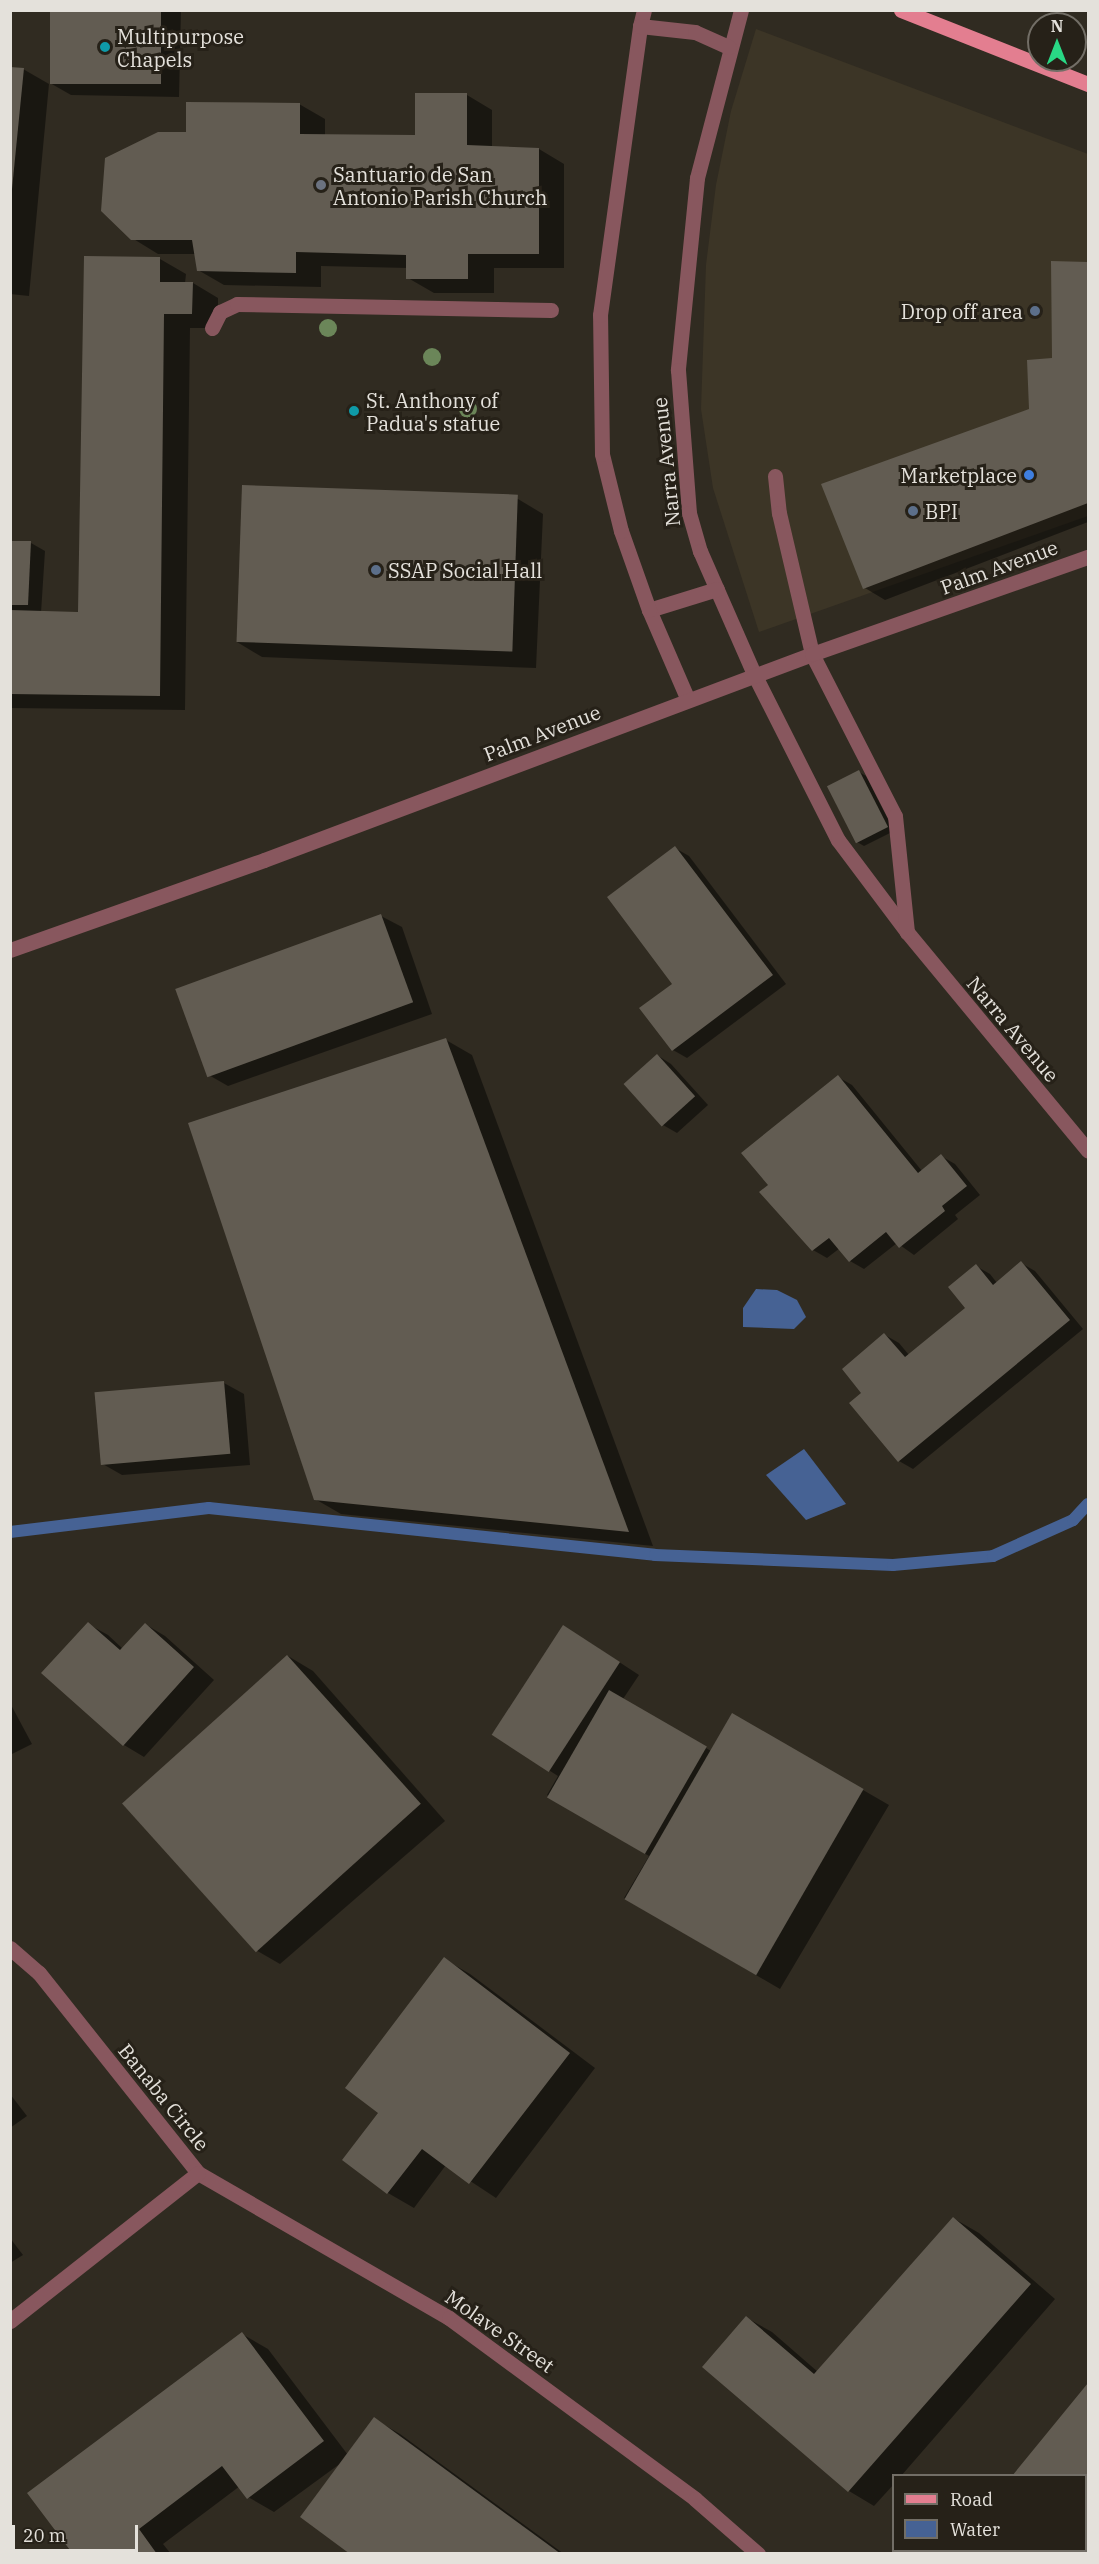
<!DOCTYPE html>
<style>
body{margin:0}
#map{position:relative;width:1099px;height:2564px;overflow:hidden;background:#302b21;font-family:"IBM Plex Serif",serif}
div>[style]{position:absolute}
.built>*{inset:0;background:#3c3526}
.water>*{inset:0;background:#466294}
.shadow>*{inset:0;background:#0007}
.stream>*{height:12px;margin:-6px;padding:0 6px;transform-origin:6px;border-radius:6px;background:#466294}
.building>*{inset:0;background:#625c52;transform-origin:0 0}
.minor>*{height:15px;margin:-7.5px;padding:0 7.5px;transform-origin:7.5px;border-radius:7.5px;background:#88575e}
.major>*{height:15px;margin:-7.5px;padding:0 7.5px;transform-origin:7.5px;border-radius:7.5px;background:#e37e90}
.trees>*{width:18px;height:18px;margin:-9px;border-radius:50%;background:#6b8659}
.dots>*{width:16px;height:16px;translate:-50% -50%;box-sizing:border-box;border:3px solid #262118;border-radius:50%}
span{translate:-50% -50%;white-space:nowrap;text-align:center;line-height:1.15;-webkit-text-stroke:6px #262118;paint-order:stroke}
.poi-label{font-size:20px;color:#e4e1db}
.left{translate:0 -50%;text-align:left}
.right{translate:-100% -50%;text-align:right}
.street-label{font-size:20px;color:#e4e1db}
.frame{position:absolute;inset:0;border:12px solid #e4e1db;pointer-events:none}
.legend{position:absolute;left:892px;top:2474px;width:195px;height:78px;box-sizing:border-box;background:#262118;border:2px solid #726e66;margin:0;padding:8px 10px;list-style:none;font-size:18px;color:#e4e1db}
.legend li{display:flex;align-items:center;gap:12px;height:30px}
.legend b{width:30px;border:2px solid #726e66}
.north{position:absolute;left:1027px;top:12px;width:60px;height:60px;box-sizing:border-box;background:#262118;border:2px solid #726e66;border-radius:50%;rotate:0deg;font-size:16px;font-weight:700;line-height:24px;text-align:center;color:#e4e1db}
.north::after{content:'';display:block;margin:auto;width:21px;height:27px;background:#29d885;clip-path:polygon(50% 0,100% 100%,50% 72%,0 100%)}
.scale{position:absolute;left:12px;top:2525px;width:126px;height:27px;box-sizing:border-box;border:3px solid #e4e1db;border-top:0;padding-left:8px;font-size:18px;line-height:21px;white-space:nowrap;color:#e4e1db;-webkit-text-stroke:4px #262118;paint-order:stroke}
</style>
<div id="map">
<div class="built">
<div style="clip-path:polygon(756px 29px,1088px 154px,1088px 516px,759px 632px,713px 488px,701px 409px,706px 265px,716px 185px,731px 111px)"></div>
</div>
<div class="water">
<div style="clip-path:polygon(756px 1289px,777px 1290px,797px 1300px,806px 1317px,794px 1329px,743px 1327px,743px 1308px)"></div>
<div style="clip-path:polygon(804px 1449px,846px 1504px,806px 1520px,766px 1475px)"></div>
</div>
<div class="shadow">
<div style="clip-path:polygon(52px 10px,181px 10px,179px 97px,71px 95px,50px 83px)"></div>
<div style="clip-path:polygon(10px 68px,23px 69px,49px 84px,29px 296px,10px 294px)"></div>
<div style="clip-path:polygon(467px 95px,492px 110px,492px 147px,539px 149px,564px 164px,564px 268px,494px 268px,494px 293px,434px 293px,408px 278px,408px 268px,321px 266px,321px 287px,224px 285px,198px 270px,196px 254px,158px 254px,132px 238px,188px 134px,299px 104px,325px 119px,325px 136px,416px 137px)"></div>
<div style="clip-path:polygon(160px 259px,186px 274px,185px 283px,193px 283px,218px 298px,218px 328px,190px 328px,185px 710px,10px 708px,10px 542px,31px 543px,45px 551px,41px 613px,80px 613px)"></div>
<div style="clip-path:polygon(1053px 263px,1088px 264px,1088px 522px,885px 600px,865px 588px,1031px 410px,1053px 360px)"></div>
<div style="clip-path:polygon(518px 499px,543px 514px,536px 668px,262px 657px,237px 642px)"></div>
<div style="clip-path:polygon(859px 772px,866px 776px,894px 831px,864px 846px,857px 842px)"></div>
<div style="clip-path:polygon(675px 848px,689px 856px,786px 984px,687px 1058px,673px 1050px)"></div>
<div style="clip-path:polygon(381px 916px,402px 927px,432px 1014px,228px 1086px,207px 1074px)"></div>
<div style="clip-path:polygon(446px 1040px,472px 1055px,653px 1546px,341px 1514px,315px 1499px)"></div>
<div style="clip-path:polygon(657px 1055px,671px 1064px,708px 1105px,677px 1133px,663px 1125px,626px 1084px)"></div>
<div style="clip-path:polygon(838px 1077px,852px 1085px,922px 1171px,941px 1156px,955px 1164px,980px 1195px,955px 1215px,958px 1219px,914px 1255px,897px 1243px,864px 1269px,850px 1261px,840px 1248px,827px 1258px,813px 1250px,762px 1192px,770px 1185px)"></div>
<div style="clip-path:polygon(1021px 1263px,1035px 1271px,1083px 1329px,913px 1469px,899px 1461px,863px 1393px,885px 1335px,899px 1343px,909px 1355px,967px 1308px,976px 1266px,990px 1274px,997px 1283px)"></div>
<div style="clip-path:polygon(224px 1383px,244px 1394px,250px 1465px,122px 1475px,101px 1463px)"></div>
<div style="clip-path:polygon(88px 1624px,108px 1635px,123px 1649px,145px 1624px,165px 1636px,214px 1680px,144px 1757px,124px 1745px)"></div>
<div style="clip-path:polygon(584px 1639px,639px 1675px,623px 1699px,711px 1751px,733px 1715px,889px 1805px,780px 1989px,624px 1898px,649px 1856px,547px 1795px,558px 1776px,492px 1734px)"></div>
<div style="clip-path:polygon(288px 1656px,313px 1671px,445px 1821px,280px 1964px,254px 1949px)"></div>
<div style="clip-path:polygon(10px 1703px,32px 1744px,10px 1755px)"></div>
<div style="clip-path:polygon(444px 1959px,470px 1974px,595px 2068px,496px 2198px,446px 2165px,414px 2208px,388px 2193px,344px 2160px,380px 2112px)"></div>
<div style="clip-path:polygon(10px 2094px,27px 2116px,10px 2128px)"></div>
<div style="clip-path:polygon(953px 2218px,979px 2233px,1055px 2299px,901px 2476px,894px 2476px,894px 2484px,874px 2506px,849px 2491px,747px 2318px,772px 2332px,818px 2372px)"></div>
<div style="clip-path:polygon(10px 2238px,23px 2255px,10px 2263px)"></div>
<div style="clip-path:polygon(242px 2334px,268px 2349px,348px 2455px,374px 2419px,400px 2434px,564px 2554px,353px 2554px,341px 2463px,274px 2512px,248px 2497px,240px 2486px,163px 2544px,171px 2554px,75px 2554px)"></div>
<div style="clip-path:polygon(1088px 2385px,1088px 2554px,921px 2554px,917px 2550px,1086px 2550px,1086px 2476px,1014px 2476px)"></div>
</div>
<div class="stream">
<div style="left:10px;top:1532px;width:200px;rotate:-6.9deg"></div>
<div style="left:209px;top:1508px;width:448px;rotate:6deg"></div>
<div style="left:655px;top:1555px;width:238px;rotate:2.4deg"></div>
<div style="left:893px;top:1565px;width:100px;rotate:-5.1deg"></div>
<div style="left:993px;top:1556px;width:88px;rotate:-24.2deg"></div>
<div style="left:1073px;top:1520px;width:22px;rotate:-47deg"></div>
</div>
<div class="building">
<div style="left:50px;top:10px;width:111px;height:74px"></div>
<div style="clip-path:polygon(10px 67px,24px 68px,12px 189px,10px 189px)"></div>
<div style="clip-path:polygon(415px 93px,467px 93px,467px 145px,539px 148px,539px 254px,468px 254px,468px 279px,406px 279px,406px 255px,296px 252px,296px 273px,197px 271px,192px 240px,131px 240px,101px 211px,105px 158px,158px 132px,186px 132px,186px 102px,300px 103px,300px 134px,415px 135px)"></div>
<div style="clip-path:polygon(84px 256px,160px 257px,160px 282px,193px 282px,192px 314px,164px 314px,160px 696px,10px 694px,10px 610px,78px 612px)"></div>
<div style="clip-path:polygon(1051px 261px,1088px 262px,1088px 503px,863px 589px,821px 484px,1029px 409px,1027px 360px,1052px 358px)"></div>
<div style="left:242px;top:485px;width:276px;height:157px;rotate:2deg"></div>
<div style="clip-path:polygon(10px 541px,31px 541px,28px 605px,10px 605px)"></div>
<div style="left:859px;top:770px;width:64px;height:36px;rotate:63deg"></div>
<div style="clip-path:polygon(675px 846px,773px 975px,672px 1051px,639px 1008px,672px 984px,607px 897px)"></div>
<div style="left:381px;top:914px;width:94px;height:219px;rotate:70deg"></div>
<div style="clip-path:polygon(446px 1038px,629px 1532px,314px 1500px,188px 1123px)"></div>
<div style="left:657px;top:1054px;width:57px;height:45px;rotate:48deg"></div>
<div style="clip-path:polygon(838px 1075px,918px 1173px,941px 1154px,967px 1186px,942px 1206px,945px 1211px,899px 1248px,886px 1232px,849px 1262px,829px 1238px,812px 1251px,759px 1192px,768px 1185px,741px 1153px)"></div>
<div style="clip-path:polygon(1021px 1261px,1070px 1320px,898px 1462px,849px 1403px,861px 1393px,842px 1369px,884px 1333px,905px 1357px,965px 1308px,948px 1287px,976px 1264px,993px 1285px)"></div>
<div style="left:224px;top:1381px;width:73px;height:130px;rotate:85deg"></div>
<div style="clip-path:polygon(88px 1622px,120px 1650px,145px 1623px,194px 1667px,123px 1746px,41px 1673px)"></div>
<div style="left:563px;top:1625px;width:68px;height:131px;rotate:33deg"></div>
<div style="left:287px;top:1655px;width:200px;height:222px;rotate:48deg"></div>
<div style="left:609px;top:1690px;width:113px;height:124px;rotate:30deg"></div>
<div style="left:732px;top:1713px;width:152px;height:215px;rotate:30deg"></div>
<div style="clip-path:polygon(444px 1957px,570px 2053px,469px 2184px,422px 2149px,387px 2194px,342px 2160px,378px 2113px,345px 2088px)"></div>
<div style="clip-path:polygon(953px 2217px,1031px 2284px,848px 2492px,702px 2367px,746px 2316px,814px 2374px)"></div>
<div style="clip-path:polygon(242px 2332px,324px 2441px,247px 2499px,222px 2466px,139px 2529px,157px 2554px,73px 2554px,27px 2493px)"></div>
<div style="clip-path:polygon(1088px 2383px,1088px 2510px,1086px 2514px,1086px 2476px,1012px 2476px)"></div>
<div style="clip-path:polygon(374px 2417px,561px 2554px,350px 2554px,300px 2517px)"></div>
<div style="left:915px;top:2550px;width:140px;height:6px"></div>
</div>
<div class="minor">
<div style="left:741px;top:10px;width:174px;rotate:104.7deg"></div>
<div style="left:697px;top:178px;width:193px;rotate:95.7deg"></div>
<div style="left:678px;top:370px;width:143px;rotate:85.6deg"></div>
<div style="left:689px;top:513px;width:40px;rotate:74deg"></div>
<div style="left:700px;top:551px;width:137px;rotate:66.3deg"></div>
<div style="left:755px;top:676px;width:184px;rotate:63.2deg"></div>
<div style="left:838px;top:840px;width:115px;rotate:53.1deg"></div>
<div style="left:907px;top:932px;width:284px;rotate:50.4deg"></div>
<div style="left:640px;top:26px;width:16px;rotate:-76deg"></div>
<div style="left:212px;top:328px;width:18px;rotate:-63deg"></div>
<div style="left:220px;top:312px;width:19px;rotate:-25deg"></div>
<div style="left:237px;top:304px;width:314px;rotate:1.1deg"></div>
<div style="left:775px;top:476px;width:37px;rotate:84deg"></div>
<div style="left:779px;top:513px;width:145px;rotate:76.8deg"></div>
<div style="left:812px;top:654px;width:182px;rotate:62.9deg"></div>
<div style="left:895px;top:816px;width:117px;rotate:84.1deg"></div>
<div style="left:649px;top:610px;width:71px;rotate:-17.2deg"></div>
<div style="left:688px;top:700px;width:98px;rotate:-113.4deg"></div>
<div style="left:649px;top:610px;width:84px;rotate:-109.5deg"></div>
<div style="left:621px;top:531px;width:79px;rotate:-103.9deg"></div>
<div style="left:602px;top:454px;width:139px;rotate:-90.8deg"></div>
<div style="left:600px;top:315px;width:292px;rotate:-82.1deg"></div>
<div style="left:640px;top:26px;width:55px;rotate:6.2deg"></div>
<div style="left:695px;top:32px;width:37px;rotate:24deg"></div>
<div style="left:10px;top:950px;width:269px;rotate:-19.5deg"></div>
<div style="left:264px;top:860px;width:585px;rotate:-20.6deg"></div>
<div style="left:812px;top:654px;width:293px;rotate:-19.4deg"></div>
<div style="left:10px;top:1948px;width:38px;rotate:41deg"></div>
<div style="left:39px;top:1973px;width:256px;rotate:51.5deg"></div>
<div style="left:198px;top:2173px;width:290px;rotate:30deg"></div>
<div style="left:449px;top:2318px;width:305px;rotate:36.3deg"></div>
<div style="left:695px;top:2499px;width:84px;rotate:41.1deg"></div>
<div style="left:10px;top:2321px;width:239px;rotate:-38.2deg"></div>
</div>
<div class="major">
<div style="left:901px;top:10px;width:201px;rotate:21.6deg"></div>
</div>
<div class="trees">
<div style="left:328px;top:328px"></div>
<div style="left:432px;top:357px"></div>
<div style="left:468px;top:409px"></div>
</div>
<div class="dots">
<div style="left:105px;top:47px;background:#0f9aa8"></div>
<div style="left:321px;top:185px;background:#6b7280"></div>
<div style="left:1035px;top:311px;background:#5c6f8a"></div>
<div style="left:354px;top:411px;background:#0f9aa8"></div>
<div style="left:1029px;top:475px;background:#3f7fe0"></div>
<div style="left:913px;top:511px;background:#5c6f8a"></div>
<div style="left:376px;top:570px;background:#5c6f8a"></div>
</div>
<div class="poi-label">
<span class="left" style="left:117px;top:48px">Multipurpose<br>Chapels</span>
<span class="left" style="left:333px;top:186px">Santuario de San<br>Antonio Parish Church</span>
<span class="right" style="left:1023px;top:311px">Drop off area</span>
<span class="left" style="left:366px;top:412px">St. Anthony of<br>Padua's statue</span>
<span class="right" style="left:1017px;top:475px">Marketplace</span>
<span class="left" style="left:925px;top:511px">BPI</span>
<span class="left" style="left:388px;top:570px">SSAP Social Hall</span>
</div>
<div class="street-label">
<span style="left:666px;top:462px;rotate:-96deg">Narra Avenue</span>
<span style="left:999px;top:567px;rotate:-20deg">Palm Avenue</span>
<span style="left:542px;top:733px;rotate:-21deg">Palm Avenue</span>
<span style="left:1013px;top:1029px;rotate:50deg">Narra Avenue</span>
<span style="left:164px;top:2097px;rotate:51deg">Banaba Circle</span>
<span style="left:500px;top:2331px;rotate:35deg">Molave Street</span>
</div>
<div class="frame"></div>
<ul class="legend">
<li><b style="height:8px;background:#e37e90"></b>Road</li>
<li><b style="height:16px;background:#466294"></b>Water</li>
</ul>
<div class="north">N</div>
<div class="scale">20 m</div>
</div>
